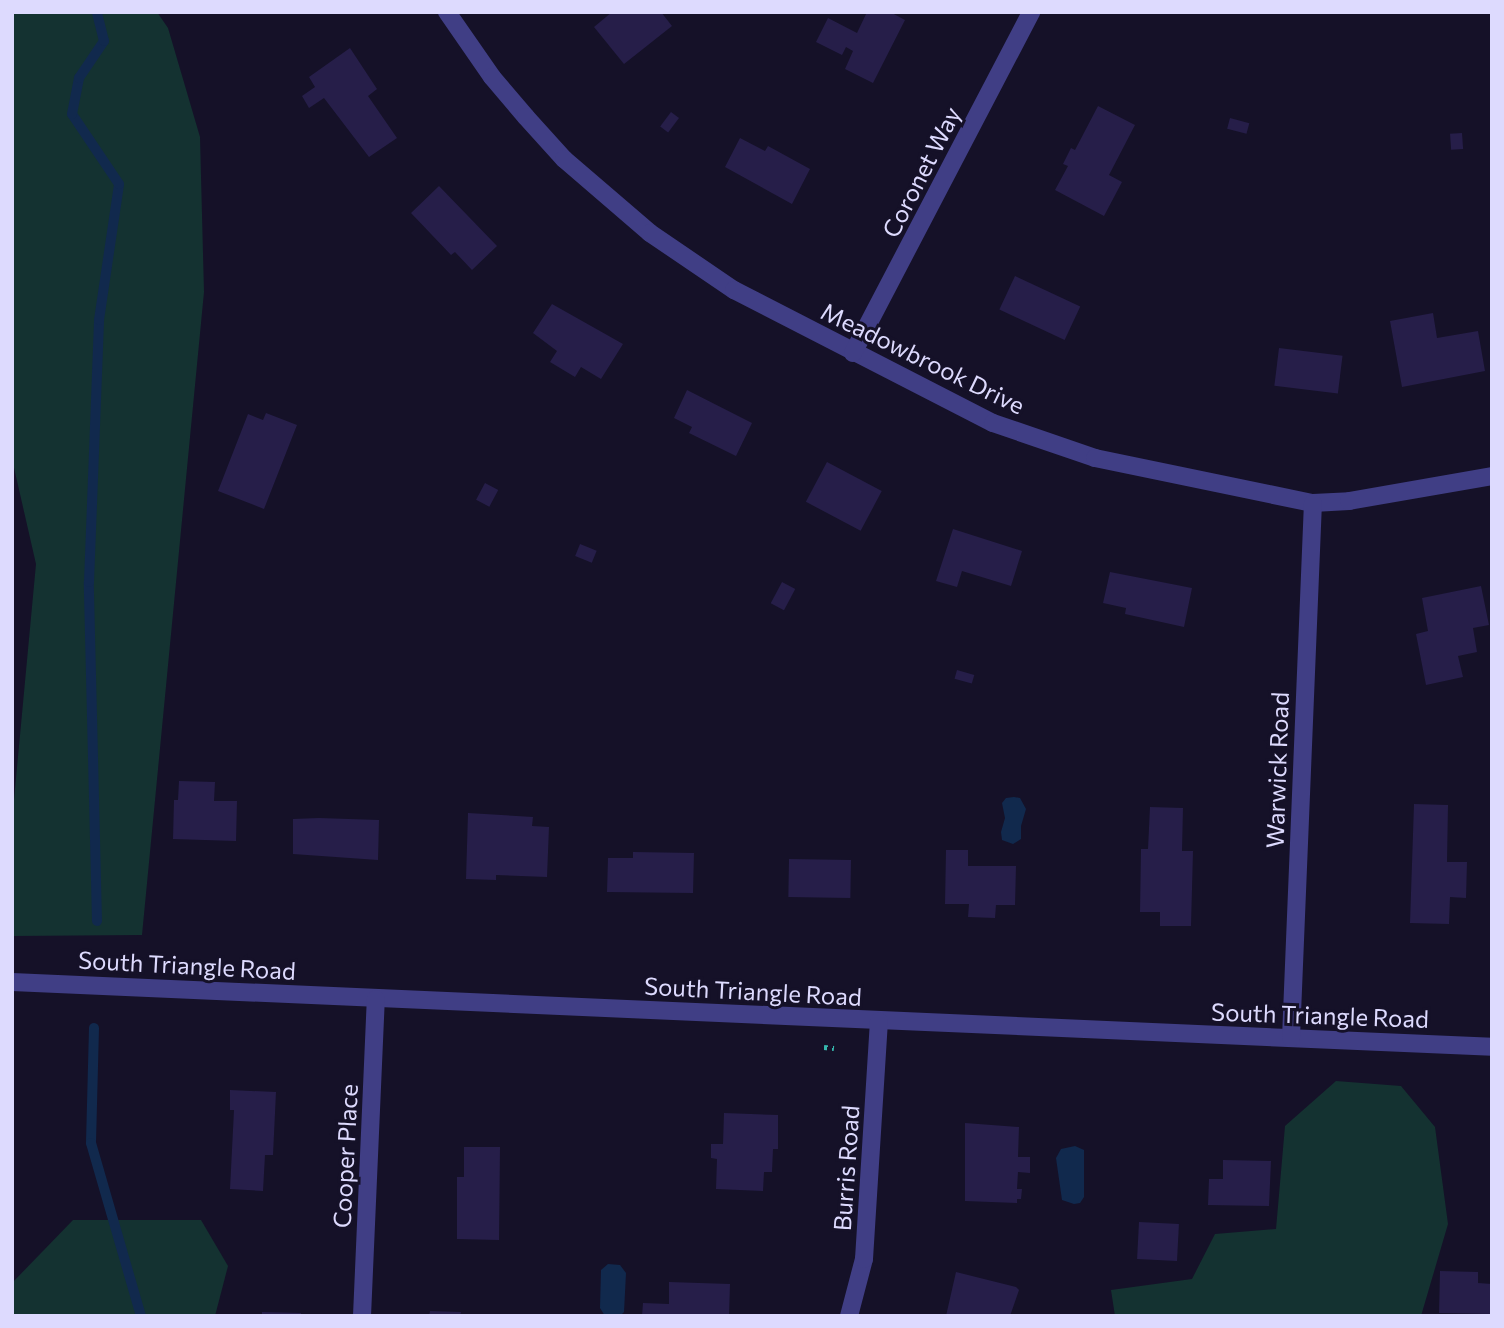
<!DOCTYPE html>
<style>
body{margin:0}
#map{position:relative;width:1504px;height:1328px;overflow:hidden;background:#151128;font-family:Commissioner,sans-serif}
div>[style]{position:absolute}
.green>*{inset:0;background:#143231}
.water>*{inset:0;background:#11294d}
.stream>*{height:10px;margin:-5px;padding:0 5px;transform-origin:5px;border-radius:5px;background:#11294d}
.building>*{inset:0;background:#261e49;transform-origin:0 0}
.path>*{height:4.5px;margin-top:-2.25px;transform-origin:0;background:repeating-linear-gradient(90deg,#35b7ad 0 3.5px,transparent 0 8.5px)}
.minor>*{height:18px;margin:-9px;padding:0 9px;transform-origin:9px;border-radius:9px;background:#403e85}
span{translate:-50% -50%;white-space:nowrap;text-align:center;line-height:1.15;-webkit-text-stroke:6px #151128;paint-order:stroke}
.street-label{font-size:24px;color:#dddafe}
.frame{position:absolute;inset:0;border:14px solid #dddafe;pointer-events:none}
</style>
<div id="map">
<div class="green">
<div style="clip-path:polygon(12px 12px,157px 12px,168px 28px,200px 137px,204px 292px,142px 935px,12px 936px,12px 821px,36px 564px,12px 459px)"></div>
<div style="clip-path:polygon(1336px 1081px,1401px 1086px,1435px 1127px,1448px 1224px,1421px 1316px,1115px 1316px,1111px 1290px,1192px 1279px,1215px 1234px,1276px 1229px,1285px 1126px)"></div>
<div style="clip-path:polygon(73px 1220px,201px 1220px,228px 1266px,215px 1316px,12px 1316px,12px 1283px)"></div>
</div>
<div class="water">
<div style="clip-path:polygon(1014px 797px,1020px 798px,1026px 809px,1021px 826px,1021px 839px,1013px 844px,1002px 840px,1001px 832px,1005px 818px,1002px 803px,1006px 798px)"></div>
<div style="clip-path:polygon(1075px 1146px,1084px 1150px,1084px 1197px,1080px 1203px,1074px 1204px,1062px 1200px,1056px 1158px,1061px 1149px)"></div>
<div style="clip-path:polygon(608px 1264px,620px 1265px,626px 1273px,624px 1312px,620px 1316px,605px 1316px,600px 1308px,601px 1270px)"></div>
</div>
<div class="stream">
<div style="left:97px;top:921px;width:339px;rotate:-91.4deg"></div>
<div style="left:89px;top:582px;width:262px;rotate:-87.8deg"></div>
<div style="left:99px;top:320px;width:137px;rotate:-81.6deg"></div>
<div style="left:119px;top:184px;width:84px;rotate:-123.9deg"></div>
<div style="left:72px;top:114px;width:37px;rotate:-79deg"></div>
<div style="left:79px;top:78px;width:45px;rotate:-56deg"></div>
<div style="left:104px;top:41px;width:30px;rotate:-104deg"></div>
<div style="left:94px;top:1028px;width:115px;rotate:91.5deg"></div>
<div style="left:91px;top:1143px;width:180px;rotate:73.9deg"></div>
</div>
<div class="building">
<div style="clip-path:polygon(612px 12px,661px 12px,672px 26px,624px 64px,594px 27px)"></div>
<div style="clip-path:polygon(867px 12px,890px 12px,905px 20px,873px 83px,845px 69px,853px 51px,846px 47px,842px 55px,816px 42px,828px 18px,857px 33px)"></div>
<div style="clip-path:polygon(350px 48px,377px 89px,368px 96px,397px 138px,369px 157px,324px 98px,309px 108px,302px 96px,315px 87px,309px 77px)"></div>
<div style="clip-path:polygon(1098px 106px,1135px 125px,1109px 175px,1122px 182px,1104px 216px,1055px 190px,1068px 166px,1063px 164px,1071px 148px,1075px 150px)"></div>
<div style="left:671px;top:112px;width:10px;height:18px;rotate:37deg"></div>
<div style="left:1230px;top:118px;width:20px;height:11px;rotate:15deg"></div>
<div style="left:1462px;top:133px;width:16px;height:12px;rotate:86deg"></div>
<div style="clip-path:polygon(740px 138px,765px 151px,768px 146px,810px 169px,792px 204px,725px 167px)"></div>
<div style="clip-path:polygon(439px 186px,497px 246px,472px 270px,455px 252px,451px 255px,411px 213px)"></div>
<div style="left:1015px;top:276px;width:72px;height:37px;rotate:25deg"></div>
<div style="clip-path:polygon(552px 304px,623px 344px,601px 379px,581px 367px,575px 377px,550px 362px,557px 351px,533px 333px)"></div>
<div style="clip-path:polygon(1433px 313px,1437px 338px,1478px 331px,1485px 371px,1402px 387px,1390px 321px)"></div>
<div style="left:1279px;top:348px;width:64px;height:38px;rotate:7deg"></div>
<div style="clip-path:polygon(687px 390px,752px 423px,736px 456px,689px 433px,692px 427px,674px 418px)"></div>
<div style="clip-path:polygon(266px 413px,297px 425px,264px 509px,218px 491px,248px 414px,263px 420px)"></div>
<div style="left:827px;top:462px;width:62px;height:45px;rotate:28deg"></div>
<div style="left:485px;top:483px;width:15px;height:19px;rotate:28deg"></div>
<div style="clip-path:polygon(953px 529px,1022px 551px,1011px 586px,962px 571px,957px 587px,936px 581px)"></div>
<div style="left:580px;top:544px;width:18px;height:13px;rotate:22deg"></div>
<div style="clip-path:polygon(1110px 572px,1192px 588px,1184px 627px,1125px 614px,1126px 608px,1103px 603px)"></div>
<div style="left:782px;top:582px;width:15px;height:24px;rotate:28deg"></div>
<div style="clip-path:polygon(1481px 586px,1489px 625px,1473px 628px,1477px 652px,1458px 656px,1463px 677px,1426px 685px,1416px 634px,1428px 631px,1422px 598px)"></div>
<div style="left:957px;top:670px;width:18px;height:9px;rotate:16deg"></div>
<div style="clip-path:polygon(179px 781px,215px 782px,214px 801px,237px 801px,236px 841px,173px 839px,174px 800px,178px 800px)"></div>
<div style="clip-path:polygon(1414px 804px,1448px 805px,1447px 862px,1467px 862px,1466px 898px,1450px 897px,1449px 924px,1410px 923px)"></div>
<div style="clip-path:polygon(1150px 807px,1183px 808px,1182px 851px,1193px 851px,1191px 926px,1160px 926px,1160px 912px,1140px 912px,1141px 849px,1148px 849px)"></div>
<div style="clip-path:polygon(468px 813px,533px 817px,532px 826px,549px 827px,547px 877px,496px 875px,496px 880px,466px 879px)"></div>
<div style="clip-path:polygon(319px 818px,379px 820px,378px 860px,293px 854px,293px 819px)"></div>
<div style="clip-path:polygon(946px 850px,968px 850px,968px 866px,1016px 866px,1015px 905px,996px 905px,995px 918px,968px 917px,969px 904px,945px 904px)"></div>
<div style="clip-path:polygon(633px 852px,694px 853px,693px 893px,607px 892px,608px 858px,633px 858px)"></div>
<div style="left:789px;top:859px;width:62px;height:38px;rotate:1deg"></div>
<div style="clip-path:polygon(230px 1090px,276px 1092px,273px 1155px,265px 1155px,263px 1191px,230px 1189px,234px 1110px,230px 1110px)"></div>
<div style="clip-path:polygon(724px 1113px,778px 1115px,778px 1149px,773px 1149px,772px 1172px,764px 1172px,763px 1191px,716px 1189px,717px 1159px,711px 1158px,711px 1144px,723px 1144px)"></div>
<div style="clip-path:polygon(965px 1123px,1019px 1127px,1018px 1157px,1030px 1157px,1030px 1173px,1018px 1172px,1017px 1189px,1022px 1189px,1021px 1199px,1017px 1199px,1017px 1203px,965px 1201px)"></div>
<div style="clip-path:polygon(464px 1147px,500px 1147px,499px 1240px,457px 1239px,457px 1177px,464px 1177px)"></div>
<div style="clip-path:polygon(1223px 1160px,1271px 1161px,1269px 1206px,1208px 1205px,1209px 1179px,1223px 1179px)"></div>
<div style="left:1139px;top:1222px;width:40px;height:37px;rotate:3deg"></div>
<div style="clip-path:polygon(1440px 1271px,1478px 1272px,1478px 1283px,1492px 1284px,1492px 1314px,1439px 1313px)"></div>
<div style="clip-path:polygon(956px 1272px,1016px 1287px,1019px 1290px,1010px 1316px,946px 1316px)"></div>
<div style="clip-path:polygon(669px 1282px,730px 1284px,729px 1316px,642px 1316px,643px 1303px,669px 1304px)"></div>
<div style="clip-path:polygon(430px 1311px,461px 1312px,460px 1316px,429px 1316px)"></div>
<div style="clip-path:polygon(262px 1312px,301px 1313px,301px 1316px,262px 1316px)"></div>
</div>
<div class="path">
<div style="left:824px;top:1047px;width:10px;rotate:6deg"></div>
</div>
<div class="minor">
<div style="left:447px;top:12px;width:79px;rotate:55.3deg"></div>
<div style="left:492px;top:77px;width:52px;rotate:49.6deg"></div>
<div style="left:526px;top:117px;width:57px;rotate:47.9deg"></div>
<div style="left:564px;top:159px;width:113px;rotate:40.7deg"></div>
<div style="left:650px;top:233px;width:102px;rotate:34.2deg"></div>
<div style="left:734px;top:290px;width:291px;rotate:27.2deg"></div>
<div style="left:993px;top:423px;width:108px;rotate:18.9deg"></div>
<div style="left:1095px;top:458px;width:223px;rotate:11.7deg"></div>
<div style="left:1313px;top:503px;width:36px;rotate:-3deg"></div>
<div style="left:1349px;top:501px;width:145px;rotate:-9.9deg"></div>
<div style="left:853px;top:353px;width:385px;rotate:-62.4deg"></div>
<div style="left:12px;top:982px;width:1481px;rotate:2.51deg"></div>
<div style="left:1291px;top:1038px;width:535px;rotate:-87.65deg"></div>
<div style="left:362px;top:1316px;width:317px;rotate:-87.5deg"></div>
<div style="left:849px;top:1316px;width:59px;rotate:-75.3deg"></div>
<div style="left:864px;top:1259px;width:238px;rotate:-86.4deg"></div>
</div>
<div class="street-label">
<span style="left:921px;top:172px;rotate:-63deg">Coronet Way</span>
<span style="left:923px;top:358px;rotate:26deg">Meadowbrook Drive</span>
<span style="left:1277px;top:770px;rotate:-88deg">Warwick Road</span>
<span style="left:187px;top:965px;rotate:3deg">South Triangle Road</span>
<span style="left:753px;top:991px;rotate:3deg">South Triangle Road</span>
<span style="left:1320px;top:1015px;rotate:2deg">South Triangle Road</span>
<span style="left:345px;top:1156px;rotate:-87deg">Cooper Place</span>
<span style="left:846px;top:1168px;rotate:-86deg">Burris Road</span>
</div>
<div class="frame"></div>
</div>
